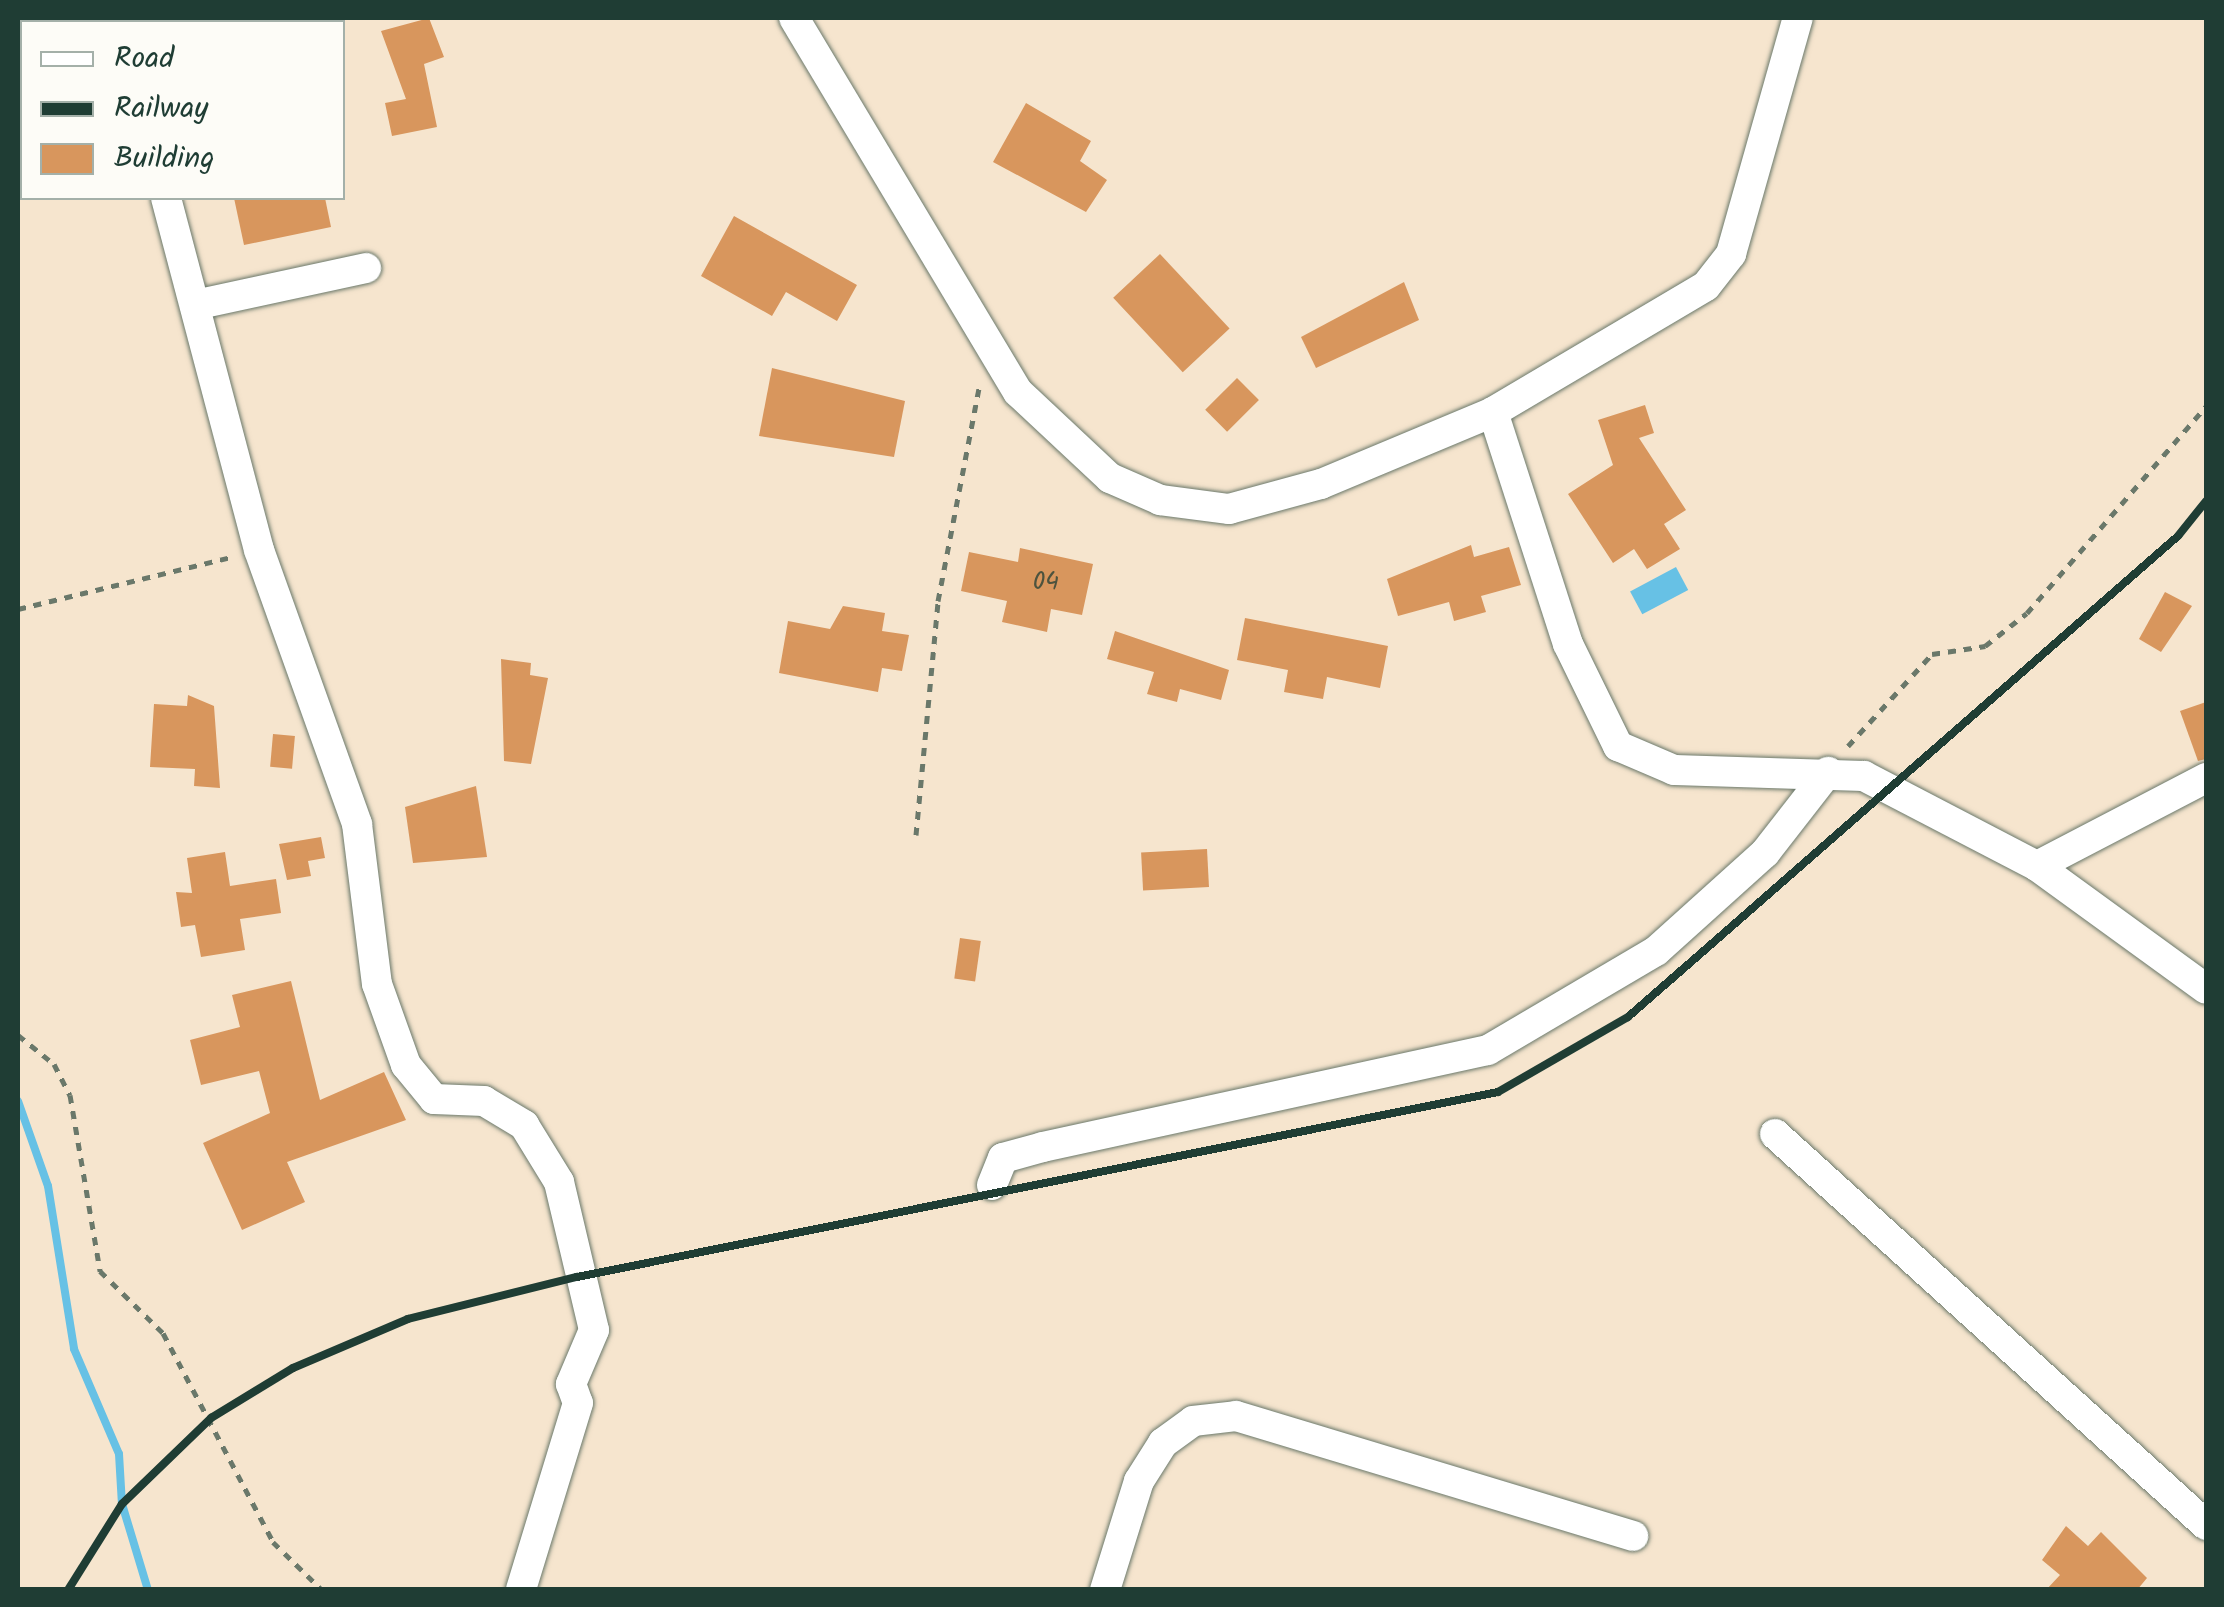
<!DOCTYPE html>
<style>
body{margin:0}
#map{position:relative;width:2224px;height:1607px;overflow:hidden;background:#f6e5ce;font-family:Kalam,sans-serif}
div>[style]{position:absolute}
.water>*{inset:0;background:#67c1e5;transform-origin:0 0}
.stream>*{height:8px;margin:-4px;padding:0 4px;transform-origin:4px;border-radius:4px;background:#67c1e5}
.building>*{inset:0;background:#d8965d;transform-origin:0 0}
.path>*{height:5px;margin-top:-2.5px;transform-origin:0;background:repeating-linear-gradient(90deg,#6a786a 0 8px,transparent 0 16px)}
.roads{filter:drop-shadow(0 0 2px #6a786a) drop-shadow(0 0 2px #6a786a)}
.minor>*{height:30px;margin:-15px;padding:0 15px;transform-origin:15px;border-radius:15px;background:#fff}
.rail>*{height:8px;margin:-4px;padding:0 4px;transform-origin:4px;border-radius:4px;background:#1f3d34}
span{translate:-50% -50%;white-space:nowrap;text-align:center;line-height:1.15;-webkit-text-stroke:8px #fdfcf7;paint-order:stroke}
.number-label{font-size:25px;color:#4d533e}
.number-label span{-webkit-text-stroke-width:0}
.frame{position:absolute;inset:0;border:20px solid #1f3d34;pointer-events:none}
.legend{position:absolute;left:20px;top:20px;width:325px;height:180px;box-sizing:border-box;background:#fdfcf7;border:2px solid #a4b0a9;margin:0;padding:12px 18px;list-style:none;font-size:30px;color:#1f3d34}
.legend li{display:flex;align-items:center;gap:20px;height:50px}
.legend b{width:50px;border:2px solid #a4b0a9}
</style>
<div id="map">
<div class="water">
<div style="left:1676px;top:567px;width:26px;height:52px;rotate:62deg"></div>
</div>
<div class="stream">
<div style="left:18px;top:1101px;width:90px;rotate:70.6deg"></div>
<div style="left:48px;top:1186px;width:165px;rotate:80.9deg"></div>
<div style="left:74px;top:1349px;width:114px;rotate:66.8deg"></div>
<div style="left:119px;top:1454px;width:50px;rotate:86.6deg"></div>
<div style="left:122px;top:1504px;width:90px;rotate:73.2deg"></div>
</div>
<div class="building">
<div style="clip-path:polygon(429px 18px,444px 57px,424px 64px,437px 127px,392px 136px,385px 103px,406px 99px,381px 31px)"></div>
<div style="clip-path:polygon(1026px 103px,1091px 141px,1080px 161px,1107px 180px,1086px 212px,993px 162px)"></div>
<div style="clip-path:polygon(234px 198px,325px 198px,331px 227px,244px 245px)"></div>
<div style="clip-path:polygon(734px 216px,857px 285px,837px 321px,786px 292px,772px 316px,701px 276px)"></div>
<div style="left:1160px;top:254px;width:102px;height:64px;rotate:47deg"></div>
<div style="clip-path:polygon(1404px 282px,1419px 320px,1316px 368px,1301px 337px)"></div>
<div style="clip-path:polygon(772px 368px,905px 401px,894px 457px,759px 436px)"></div>
<div style="left:1237px;top:378px;width:31px;height:45px;rotate:45deg"></div>
<div style="clip-path:polygon(1645px 405px,1654px 433px,1639px 438px,1686px 510px,1664px 524px,1680px 549px,1647px 569px,1634px 549px,1613px 563px,1568px 494px,1613px 465px,1598px 420px)"></div>
<div style="clip-path:polygon(1471px 545px,1474px 557px,1509px 547px,1521px 585px,1481px 596px,1486px 612px,1454px 621px,1449px 602px,1398px 616px,1387px 579px)"></div>
<div style="clip-path:polygon(1020px 548px,1093px 564px,1082px 615px,1051px 609px,1047px 632px,1002px 622px,1007px 601px,961px 591px,969px 552px,1018px 562px)"></div>
<div style="clip-path:polygon(2165px 592px,2192px 606px,2161px 652px,2139px 639px)"></div>
<div style="clip-path:polygon(843px 606px,885px 613px,882px 631px,909px 635px,902px 671px,882px 668px,878px 692px,779px 673px,788px 621px,830px 629px)"></div>
<div style="clip-path:polygon(1245px 618px,1388px 646px,1380px 688px,1327px 677px,1323px 699px,1284px 692px,1288px 670px,1237px 660px)"></div>
<div style="clip-path:polygon(1115px 631px,1229px 670px,1221px 700px,1180px 689px,1177px 702px,1147px 694px,1154px 672px,1107px 659px)"></div>
<div style="clip-path:polygon(501px 659px,531px 663px,530px 675px,548px 678px,531px 764px,504px 761px)"></div>
<div style="clip-path:polygon(188px 695px,214px 706px,220px 788px,194px 786px,195px 769px,150px 767px,154px 704px,187px 706px)"></div>
<div style="clip-path:polygon(2206px 702px,2206px 759px,2198px 761px,2180px 711px)"></div>
<div style="left:273px;top:734px;width:22px;height:33px;rotate:5deg"></div>
<div style="clip-path:polygon(476px 786px,487px 857px,413px 863px,405px 807px)"></div>
<div style="clip-path:polygon(321px 837px,325px 858px,308px 861px,311px 876px,287px 880px,279px 844px)"></div>
<div style="left:1207px;top:849px;width:38px;height:66px;rotate:87deg"></div>
<div style="clip-path:polygon(225px 852px,230px 886px,276px 879px,281px 913px,240px 919px,245px 950px,201px 957px,195px 925px,181px 927px,176px 892px,192px 893px,187px 858px)"></div>
<div style="left:960px;top:938px;width:21px;height:41px;rotate:8deg"></div>
<div style="clip-path:polygon(291px 981px,320px 1100px,384px 1072px,406px 1120px,287px 1162px,305px 1202px,242px 1230px,203px 1143px,270px 1113px,259px 1071px,201px 1085px,190px 1040px,240px 1027px,232px 995px)"></div>
<div style="clip-path:polygon(2066px 1526px,2088px 1546px,2101px 1532px,2147px 1578px,2137px 1590px,2046px 1590px,2060px 1575px,2042px 1560px)"></div>
</div>
<div class="path">
<div style="left:18px;top:609px;width:220px;rotate:-13.7deg"></div>
<div style="left:1848px;top:746px;width:125px;rotate:-47.6deg"></div>
<div style="left:1932px;top:654px;width:54px;rotate:-8.6deg"></div>
<div style="left:1985px;top:646px;width:53px;rotate:-38.2deg"></div>
<div style="left:2027px;top:613px;width:274px;rotate:-49.1deg"></div>
<div style="left:916px;top:835px;width:235px;rotate:-84.6deg"></div>
<div style="left:938px;top:601px;width:222px;rotate:-79.1deg"></div>
<div style="left:18px;top:1035px;width:46px;rotate:38.9deg"></div>
<div style="left:54px;top:1064px;width:35px;rotate:63deg"></div>
<div style="left:70px;top:1095px;width:179px;rotate:80.3deg"></div>
<div style="left:100px;top:1271px;width:88px;rotate:44.5deg"></div>
<div style="left:163px;top:1333px;width:236px;rotate:62.2deg"></div>
<div style="left:273px;top:1542px;width:69px;rotate:44.4deg"></div>
</div>
<div class="roads">
<div class="minor">
<div style="left:109px;top:18px;width:4px;rotate:63deg"></div>
<div style="left:794px;top:18px;width:436px;rotate:59.1deg"></div>
<div style="left:1018px;top:392px;width:126px;rotate:43.1deg"></div>
<div style="left:1110px;top:478px;width:55px;rotate:23.7deg"></div>
<div style="left:1160px;top:500px;width:70px;rotate:7.4deg"></div>
<div style="left:1229px;top:509px;width:95px;rotate:-15.2deg"></div>
<div style="left:1321px;top:484px;width:186px;rotate:-22.7deg"></div>
<div style="left:1493px;top:412px;width:247px;rotate:-30.6deg"></div>
<div style="left:1706px;top:286px;width:41px;rotate:-52deg"></div>
<div style="left:1731px;top:254px;width:245px;rotate:-74.2deg"></div>
<div style="left:18px;top:49px;width:4px;rotate:-14deg"></div>
<div style="left:166px;top:198px;width:364px;rotate:75.2deg"></div>
<div style="left:259px;top:550px;width:291px;rotate:70.3deg"></div>
<div style="left:357px;top:824px;width:161px;rotate:82.9deg"></div>
<div style="left:377px;top:984px;width:86px;rotate:70.3deg"></div>
<div style="left:406px;top:1065px;width:44px;rotate:50.5deg"></div>
<div style="left:434px;top:1099px;width:50px;rotate:2.3deg"></div>
<div style="left:484px;top:1101px;width:47px;rotate:31deg"></div>
<div style="left:524px;top:1125px;width:67px;rotate:58.4deg"></div>
<div style="left:559px;top:1182px;width:152px;rotate:76.7deg"></div>
<div style="left:594px;top:1330px;width:59px;rotate:113.1deg"></div>
<div style="left:571px;top:1384px;width:20px;rotate:70deg"></div>
<div style="left:578px;top:1403px;width:195px;rotate:107deg"></div>
<div style="left:195px;top:305px;width:175px;rotate:-12.2deg"></div>
<div style="left:1493px;top:412px;width:244px;rotate:72.1deg"></div>
<div style="left:1568px;top:644px;width:114px;rotate:63.9deg"></div>
<div style="left:1618px;top:746px;width:61px;rotate:23.2deg"></div>
<div style="left:1674px;top:770px;width:190px;rotate:1.8deg"></div>
<div style="left:1864px;top:776px;width:195px;rotate:27.5deg"></div>
<div style="left:2037px;top:866px;width:209px;rotate:36deg"></div>
<div style="left:2037px;top:866px;width:191px;rotate:-27.5deg"></div>
<div style="left:1775px;top:1134px;width:582px;rotate:42.21deg"></div>
<div style="left:992px;top:1185px;width:29px;rotate:-68deg"></div>
<div style="left:1003px;top:1158px;width:41px;rotate:-15.4deg"></div>
<div style="left:1043px;top:1147px;width:455px;rotate:-12.3deg"></div>
<div style="left:1488px;top:1050px;width:195px;rotate:-30.5deg"></div>
<div style="left:1656px;top:951px;width:147px;rotate:-42deg"></div>
<div style="left:1765px;top:853px;width:103px;rotate:-52.1deg"></div>
<div style="left:1105px;top:1590px;width:114px;rotate:-72.7deg"></div>
<div style="left:1139px;top:1481px;width:45px;rotate:-57.7deg"></div>
<div style="left:1163px;top:1443px;width:37px;rotate:-36deg"></div>
<div style="left:1193px;top:1421px;width:43px;rotate:-6.6deg"></div>
<div style="left:1236px;top:1416px;width:415px;rotate:16.8deg"></div>
</div>
</div>
<div class="rail">
<div style="left:68px;top:1590px;width:102px;rotate:-57.9deg"></div>
<div style="left:122px;top:1504px;width:124px;rotate:-44deg"></div>
<div style="left:211px;top:1418px;width:96px;rotate:-31.4deg"></div>
<div style="left:293px;top:1368px;width:125px;rotate:-23.1deg"></div>
<div style="left:408px;top:1319px;width:174px;rotate:-14deg"></div>
<div style="left:577px;top:1277px;width:939px;rotate:-11.36deg"></div>
<div style="left:1498px;top:1092px;width:150px;rotate:-30deg"></div>
<div style="left:1628px;top:1017px;width:731px;rotate:-41.17deg"></div>
<div style="left:2178px;top:536px;width:45px;rotate:-51.3deg"></div>
</div>
<div class="number-label">
<span style="left:1046px;top:582px">04</span>
</div>
<div class="frame"></div>
<ul class="legend">
<li><b style="height:12px;background:#fff"></b>Road</li>
<li><b style="height:12px;background:#1f3d34"></b>Railway</li>
<li><b style="height:28px;background:#d8965d"></b>Building</li>
</ul>
</div>
